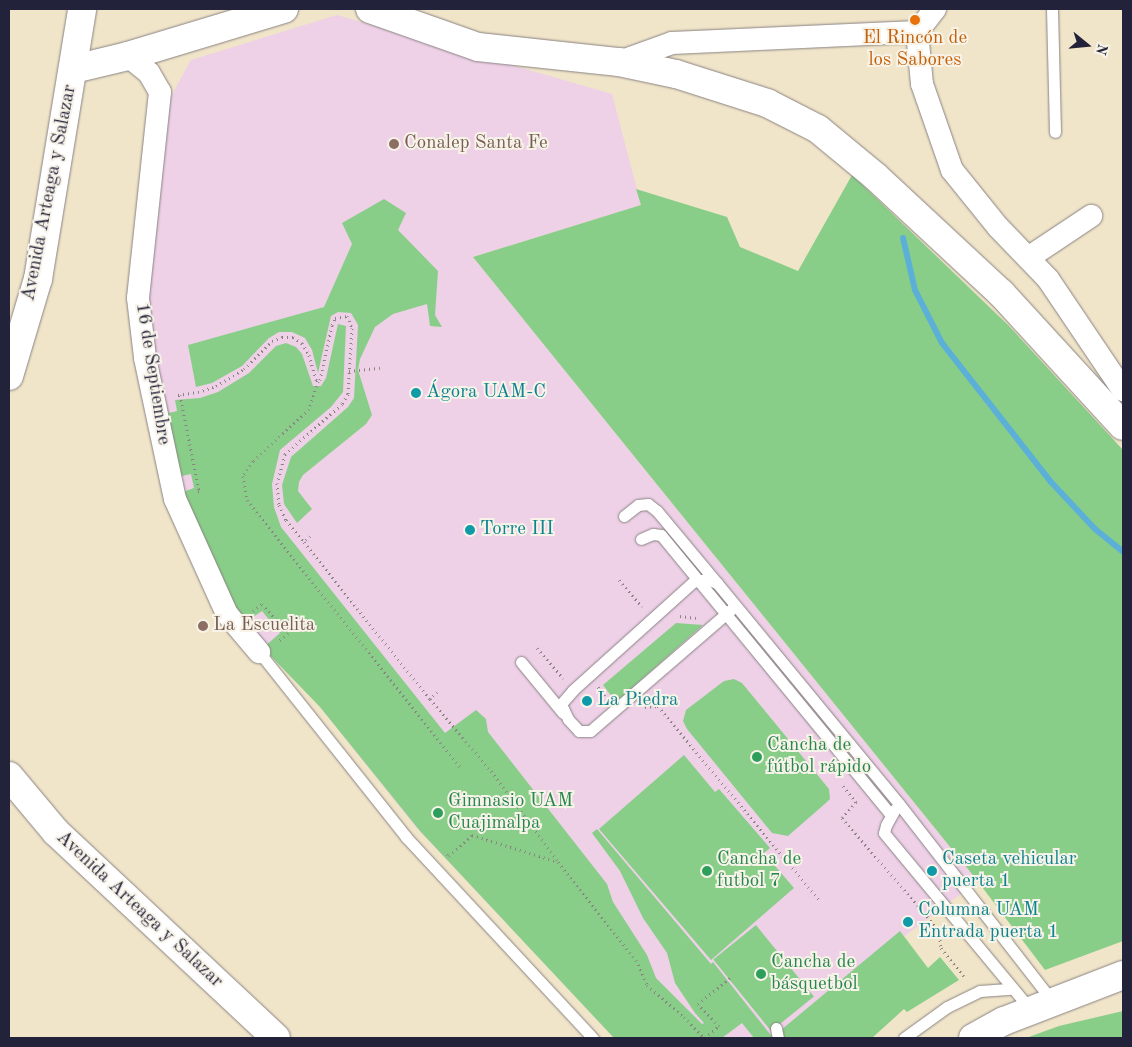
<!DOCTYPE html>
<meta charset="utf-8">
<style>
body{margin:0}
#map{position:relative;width:1132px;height:1047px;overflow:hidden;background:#f0e4c9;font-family:"Old Standard TT",serif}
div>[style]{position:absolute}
.built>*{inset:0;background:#eed0e7}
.green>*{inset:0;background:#89ce88;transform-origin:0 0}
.stream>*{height:6px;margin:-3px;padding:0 3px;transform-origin:3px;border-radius:3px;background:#5cb0d7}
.path>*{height:3px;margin-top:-1.5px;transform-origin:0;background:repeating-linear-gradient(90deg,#898382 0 1px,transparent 0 5px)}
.roads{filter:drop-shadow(0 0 1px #898382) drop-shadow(0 0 1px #898382)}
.lane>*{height:11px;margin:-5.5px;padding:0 5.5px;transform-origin:5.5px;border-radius:5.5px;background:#fff}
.street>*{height:22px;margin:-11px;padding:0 11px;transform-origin:11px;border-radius:11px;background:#fff}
.secondary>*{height:28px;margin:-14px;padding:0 14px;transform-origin:14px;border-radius:14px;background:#fff}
.dots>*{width:14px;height:14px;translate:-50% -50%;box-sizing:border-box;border:2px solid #f7f3e8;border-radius:50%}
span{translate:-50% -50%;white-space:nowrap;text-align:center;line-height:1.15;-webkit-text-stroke:4px #f7f3e8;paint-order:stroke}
.food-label{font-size:19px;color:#c56008}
.education-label{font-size:19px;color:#785e54}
.left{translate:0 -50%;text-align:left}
.street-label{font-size:19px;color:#22223b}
.culture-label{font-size:19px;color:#0d838f}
.leisure-label{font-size:19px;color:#27864d}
.frame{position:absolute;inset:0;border:10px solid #22223b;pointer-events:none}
.north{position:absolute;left:1062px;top:20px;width:50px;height:50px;-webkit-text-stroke:4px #f7f3e8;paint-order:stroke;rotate:107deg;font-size:14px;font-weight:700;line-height:20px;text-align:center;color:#22223b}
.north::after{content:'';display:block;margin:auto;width:18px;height:22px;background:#22223b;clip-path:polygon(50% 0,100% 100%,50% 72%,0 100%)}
</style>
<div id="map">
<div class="built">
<div style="clip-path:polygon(337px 15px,612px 94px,641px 205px,473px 257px,976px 879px,966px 890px,870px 962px,792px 1038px,614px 1038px,415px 826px,320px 707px,253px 636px,182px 498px,153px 355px,146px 297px,170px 98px,191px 60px)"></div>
</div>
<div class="green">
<div style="clip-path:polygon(852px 175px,1008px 325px,1123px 450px,1123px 941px,1045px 970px,976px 879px,473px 257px,641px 205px,636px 189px,727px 217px,740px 247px,798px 271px)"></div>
<div style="clip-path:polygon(384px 199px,406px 213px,398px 230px,438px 271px,435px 315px,442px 327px,430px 326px,427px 304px,393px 314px,375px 327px,360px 359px,358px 370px,372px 415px,366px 424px,303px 475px,299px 482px,298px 491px,312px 509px,297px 523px,284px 504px,282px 485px,291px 457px,348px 407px,354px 398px,358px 325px,351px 313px,338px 312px,331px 316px,318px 373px,312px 350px,305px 338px,292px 332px,279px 332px,269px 338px,242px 366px,212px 383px,196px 387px,188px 345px,324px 307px,352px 244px,342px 223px)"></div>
<div style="clip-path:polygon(338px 324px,346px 326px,343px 392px,331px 407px,280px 450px,272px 484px,274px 507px,281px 527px,445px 733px,476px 710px,486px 719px,488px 732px,607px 884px,613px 902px,647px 955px,656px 978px,702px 1024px,704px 1023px,695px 1013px,675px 983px,667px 953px,643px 918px,620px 871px,592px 833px,597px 829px,711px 964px,713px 962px,773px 1038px,754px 1038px,742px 1023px,722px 1038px,614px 1038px,420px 831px,320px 707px,263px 648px,280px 633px,262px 611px,243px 624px,180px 493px,194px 488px,191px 474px,177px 477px,165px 414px,177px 411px,175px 400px,200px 398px,218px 392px,249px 373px,276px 346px,286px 343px,296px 347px,302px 354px,313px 386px,321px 386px,326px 378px)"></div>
<div style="clip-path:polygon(676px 623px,703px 625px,616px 702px,603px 685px)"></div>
<div style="clip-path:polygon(734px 679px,742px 683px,829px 789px,830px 799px,827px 802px,788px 836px,772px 833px,687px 729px,683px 721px,686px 710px,724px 681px)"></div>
<div style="clip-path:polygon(684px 755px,715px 792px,719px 789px,770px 848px,764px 853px,794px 888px,711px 960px,599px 829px)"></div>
<div style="left:756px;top:925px;width:92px;height:55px;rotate:51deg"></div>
<div style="clip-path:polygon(900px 931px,928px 968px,940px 957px,959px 980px,907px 1012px,904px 1009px,872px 1038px,783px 1038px,781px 1030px)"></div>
<div style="clip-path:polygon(1123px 1011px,1123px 1038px,1026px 1038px,1059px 1026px)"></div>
</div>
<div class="stream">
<div style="left:903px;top:238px;width:53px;rotate:77deg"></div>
<div style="left:915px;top:290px;width:59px;rotate:63deg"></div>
<div style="left:942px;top:343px;width:177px;rotate:51.9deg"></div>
<div style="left:1051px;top:482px;width:64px;rotate:46.9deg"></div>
<div style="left:1095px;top:529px;width:36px;rotate:39deg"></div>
</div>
<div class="path">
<div style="left:349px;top:371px;width:31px;rotate:-6deg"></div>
<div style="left:318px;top:381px;width:29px;rotate:108deg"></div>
<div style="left:309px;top:409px;width:76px;rotate:137.1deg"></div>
<div style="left:253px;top:461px;width:18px;rotate:124deg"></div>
<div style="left:243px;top:476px;width:24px;rotate:81deg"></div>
<div style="left:247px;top:500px;width:344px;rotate:51.4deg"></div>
<div style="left:178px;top:395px;width:20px;rotate:-9deg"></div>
<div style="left:198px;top:392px;width:19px;rotate:-18deg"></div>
<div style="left:216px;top:386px;width:33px;rotate:-31deg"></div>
<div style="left:244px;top:369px;width:40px;rotate:-45deg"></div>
<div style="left:272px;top:341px;width:11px;rotate:-22deg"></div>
<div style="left:282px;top:337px;width:11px"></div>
<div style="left:293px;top:337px;width:11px;rotate:34deg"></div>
<div style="left:302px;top:343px;width:14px;rotate:60deg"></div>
<div style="left:309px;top:355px;width:26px;rotate:74deg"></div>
<div style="left:316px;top:380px;width:4px"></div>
<div style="left:320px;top:380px;width:56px;rotate:-77.7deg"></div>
<div style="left:332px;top:325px;width:8px;rotate:-67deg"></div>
<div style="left:335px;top:318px;width:12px;rotate:-9deg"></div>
<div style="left:347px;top:316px;width:13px;rotate:67deg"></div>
<div style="left:352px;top:328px;width:66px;rotate:93.5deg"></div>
<div style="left:348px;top:394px;width:12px;rotate:121deg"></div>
<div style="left:342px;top:404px;width:76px;rotate:138.7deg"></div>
<div style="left:285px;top:454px;width:30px;rotate:105deg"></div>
<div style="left:277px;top:483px;width:22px;rotate:85deg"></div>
<div style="left:279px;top:505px;width:17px;rotate:65deg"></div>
<div style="left:286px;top:520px;width:28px;rotate:51deg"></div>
<div style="left:180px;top:395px;width:98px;rotate:78.8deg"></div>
<div style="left:199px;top:491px;width:4px;rotate:166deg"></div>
<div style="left:310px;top:536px;width:8px;rotate:135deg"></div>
<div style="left:304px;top:542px;width:201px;rotate:51.3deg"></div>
<div style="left:619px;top:580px;width:35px;rotate:49deg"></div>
<div style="left:253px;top:611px;width:11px;rotate:-38deg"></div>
<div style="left:262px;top:604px;width:39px;rotate:48deg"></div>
<div style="left:288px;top:633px;width:14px;rotate:141deg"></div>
<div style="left:680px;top:616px;width:16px;rotate:7deg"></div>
<div style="left:537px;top:648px;width:40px;rotate:49deg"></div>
<div style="left:598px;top:687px;width:14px;rotate:54deg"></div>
<div style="left:437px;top:692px;width:10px;rotate:135deg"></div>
<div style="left:430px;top:699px;width:94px;rotate:49.7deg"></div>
<div style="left:491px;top:771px;width:113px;rotate:53.6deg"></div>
<div style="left:558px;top:862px;width:125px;rotate:51.5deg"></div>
<div style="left:636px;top:960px;width:27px;rotate:66deg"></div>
<div style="left:647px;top:985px;width:49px;rotate:40.9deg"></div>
<div style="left:684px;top:1017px;width:29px;rotate:46deg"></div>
<div style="left:645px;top:707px;width:13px;rotate:-4deg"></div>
<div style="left:658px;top:706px;width:251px;rotate:50.3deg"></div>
<div style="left:843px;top:786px;width:21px;rotate:51deg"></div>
<div style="left:856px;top:802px;width:21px;rotate:131deg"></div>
<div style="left:842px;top:818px;width:148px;rotate:49.1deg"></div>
<div style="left:939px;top:930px;width:18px;rotate:84deg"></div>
<div style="left:941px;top:948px;width:36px;rotate:51deg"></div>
<div style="left:447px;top:854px;width:3px;rotate:45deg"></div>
<div style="left:449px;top:856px;width:31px;rotate:-42deg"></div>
<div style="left:472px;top:835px;width:90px;rotate:17.4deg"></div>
<div style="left:705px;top:1038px;width:18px;rotate:-41deg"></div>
<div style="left:719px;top:1026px;width:30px;rotate:-134deg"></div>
<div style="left:698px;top:1004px;width:41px;rotate:-39.1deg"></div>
</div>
<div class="roads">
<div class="lane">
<div style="left:1052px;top:9px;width:123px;rotate:88.6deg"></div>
<div style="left:624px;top:516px;width:18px;rotate:-38deg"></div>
<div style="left:638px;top:505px;width:10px;rotate:-6deg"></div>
<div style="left:648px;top:504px;width:11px;rotate:38deg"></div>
<div style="left:657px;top:511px;width:94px;rotate:50.2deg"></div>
<div style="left:641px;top:539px;width:13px;rotate:-23deg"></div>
<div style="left:653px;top:534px;width:8px;rotate:7deg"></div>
<div style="left:661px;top:535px;width:361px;rotate:50.6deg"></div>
<div style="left:735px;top:606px;width:191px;rotate:139.2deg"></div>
<div style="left:590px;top:731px;width:11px;rotate:180deg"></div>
<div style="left:579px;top:731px;width:16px;rotate:-133deg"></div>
<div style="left:568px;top:719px;width:17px;rotate:-115deg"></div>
<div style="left:561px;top:704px;width:18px;rotate:-49deg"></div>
<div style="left:573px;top:690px;width:161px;rotate:-42deg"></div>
<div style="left:693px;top:582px;width:13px;rotate:-13deg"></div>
<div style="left:706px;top:579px;width:12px;rotate:20deg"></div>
<div style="left:717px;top:583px;width:286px;rotate:50.5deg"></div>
<div style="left:899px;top:804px;width:251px;rotate:52.1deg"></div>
<div style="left:259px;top:652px;width:236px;rotate:51.5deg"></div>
<div style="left:406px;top:837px;width:275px;rotate:47.1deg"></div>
<div style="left:521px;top:662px;width:66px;rotate:50.5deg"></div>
<div style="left:895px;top:809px;width:18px;rotate:119deg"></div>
<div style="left:886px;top:825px;width:8px;rotate:104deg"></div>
<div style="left:884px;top:833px;width:230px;rotate:50.3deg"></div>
<div style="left:776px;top:1028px;width:10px;rotate:79deg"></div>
<div style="left:904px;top:1038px;width:53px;rotate:-35.8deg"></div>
<div style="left:947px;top:1007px;width:37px;rotate:-26deg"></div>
<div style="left:980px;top:991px;width:31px;rotate:-4deg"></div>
</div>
<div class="street">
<div style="left:935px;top:9px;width:29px;rotate:128deg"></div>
<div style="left:917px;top:32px;width:52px;rotate:84.5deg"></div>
<div style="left:922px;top:84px;width:91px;rotate:70.8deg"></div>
<div style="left:952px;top:170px;width:73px;rotate:51.1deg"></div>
<div style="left:998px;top:227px;width:72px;rotate:46.1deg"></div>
<div style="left:1048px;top:279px;width:134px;rotate:56deg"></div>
<div style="left:128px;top:56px;width:27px;rotate:39deg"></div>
<div style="left:149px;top:73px;width:22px;rotate:60deg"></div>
<div style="left:160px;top:92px;width:207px;rotate:96.1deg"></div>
<div style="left:138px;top:298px;width:60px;rotate:83.3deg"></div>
<div style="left:145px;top:358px;width:144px;rotate:78deg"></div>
<div style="left:175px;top:499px;width:126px;rotate:65.7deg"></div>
<div style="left:227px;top:614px;width:50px;rotate:49.9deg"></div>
<div style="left:619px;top:62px;width:56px;rotate:-19.7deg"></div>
<div style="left:672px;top:43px;width:245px;rotate:-2.6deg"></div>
<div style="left:1028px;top:258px;width:76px;rotate:-33.7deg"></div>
</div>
<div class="secondary">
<div style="left:370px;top:9px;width:114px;rotate:19.4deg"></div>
<div style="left:478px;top:47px;width:142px;rotate:6.1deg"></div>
<div style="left:619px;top:62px;width:58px;rotate:11.9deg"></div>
<div style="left:676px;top:74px;width:96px;rotate:17.7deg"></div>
<div style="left:767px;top:103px;width:57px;rotate:27deg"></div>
<div style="left:818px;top:129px;width:75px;rotate:39.6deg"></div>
<div style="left:876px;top:177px;width:171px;rotate:42.9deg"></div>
<div style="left:1001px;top:293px;width:180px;rotate:47.5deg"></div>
<div style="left:74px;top:69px;width:56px;rotate:-13.5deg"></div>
<div style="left:128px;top:56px;width:163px;rotate:-16.8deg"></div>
<div style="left:9px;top:376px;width:101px;rotate:-73.4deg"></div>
<div style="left:38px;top:279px;width:274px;rotate:-80.7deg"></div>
<div style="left:9px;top:776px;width:73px;rotate:50deg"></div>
<div style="left:56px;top:832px;width:301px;rotate:43.1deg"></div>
<div style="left:973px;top:1038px;width:35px;rotate:-29deg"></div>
<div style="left:1004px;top:1021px;width:128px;rotate:-21.1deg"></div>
</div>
</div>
<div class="dots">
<div style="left:915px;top:20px;background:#e8710a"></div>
<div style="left:394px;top:144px;background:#8d6e63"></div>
<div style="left:416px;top:393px;background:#0f9aa8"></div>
<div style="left:470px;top:530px;background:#0f9aa8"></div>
<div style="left:203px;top:626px;background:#8d6e63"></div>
<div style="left:587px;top:701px;background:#0f9aa8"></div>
<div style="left:757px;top:757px;background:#2e9e5b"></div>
<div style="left:438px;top:813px;background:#2e9e5b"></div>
<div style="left:707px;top:871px;background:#2e9e5b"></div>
<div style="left:932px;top:871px;background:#0f9aa8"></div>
<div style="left:908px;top:922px;background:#0f9aa8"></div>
<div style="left:761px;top:974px;background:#2e9e5b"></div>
</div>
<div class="food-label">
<span style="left:915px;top:50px">El Rincón de<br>los Sabores</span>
</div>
<div class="education-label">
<span class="left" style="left:404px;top:144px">Conalep Santa Fe</span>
<span class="left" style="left:213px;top:626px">La Escuelita</span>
</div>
<div class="street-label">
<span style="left:50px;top:193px;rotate:-79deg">Avenida Arteaga y Salazar</span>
<span style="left:152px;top:374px;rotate:81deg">16 de Septiembre</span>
<span style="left:139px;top:910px;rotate:43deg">Avenida Arteaga y Salazar</span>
</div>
<div class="culture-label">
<span class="left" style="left:426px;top:393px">Ágora UAM-C</span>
<span class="left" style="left:480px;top:530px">Torre III</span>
<span class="left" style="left:597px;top:701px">La Piedra</span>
<span class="left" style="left:942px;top:871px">Caseta vehicular<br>puerta 1</span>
<span class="left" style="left:918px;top:922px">Columna UAM<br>Entrada puerta 1</span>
</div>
<div class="leisure-label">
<span class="left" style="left:767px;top:757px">Cancha de<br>fútbol rápido</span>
<span class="left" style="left:448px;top:813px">Gimnasio UAM<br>Cuajimalpa</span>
<span class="left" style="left:717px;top:871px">Cancha de<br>futbol 7</span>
<span class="left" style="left:771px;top:974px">Cancha de<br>básquetbol</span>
</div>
<div class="frame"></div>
<div class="north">N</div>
</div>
